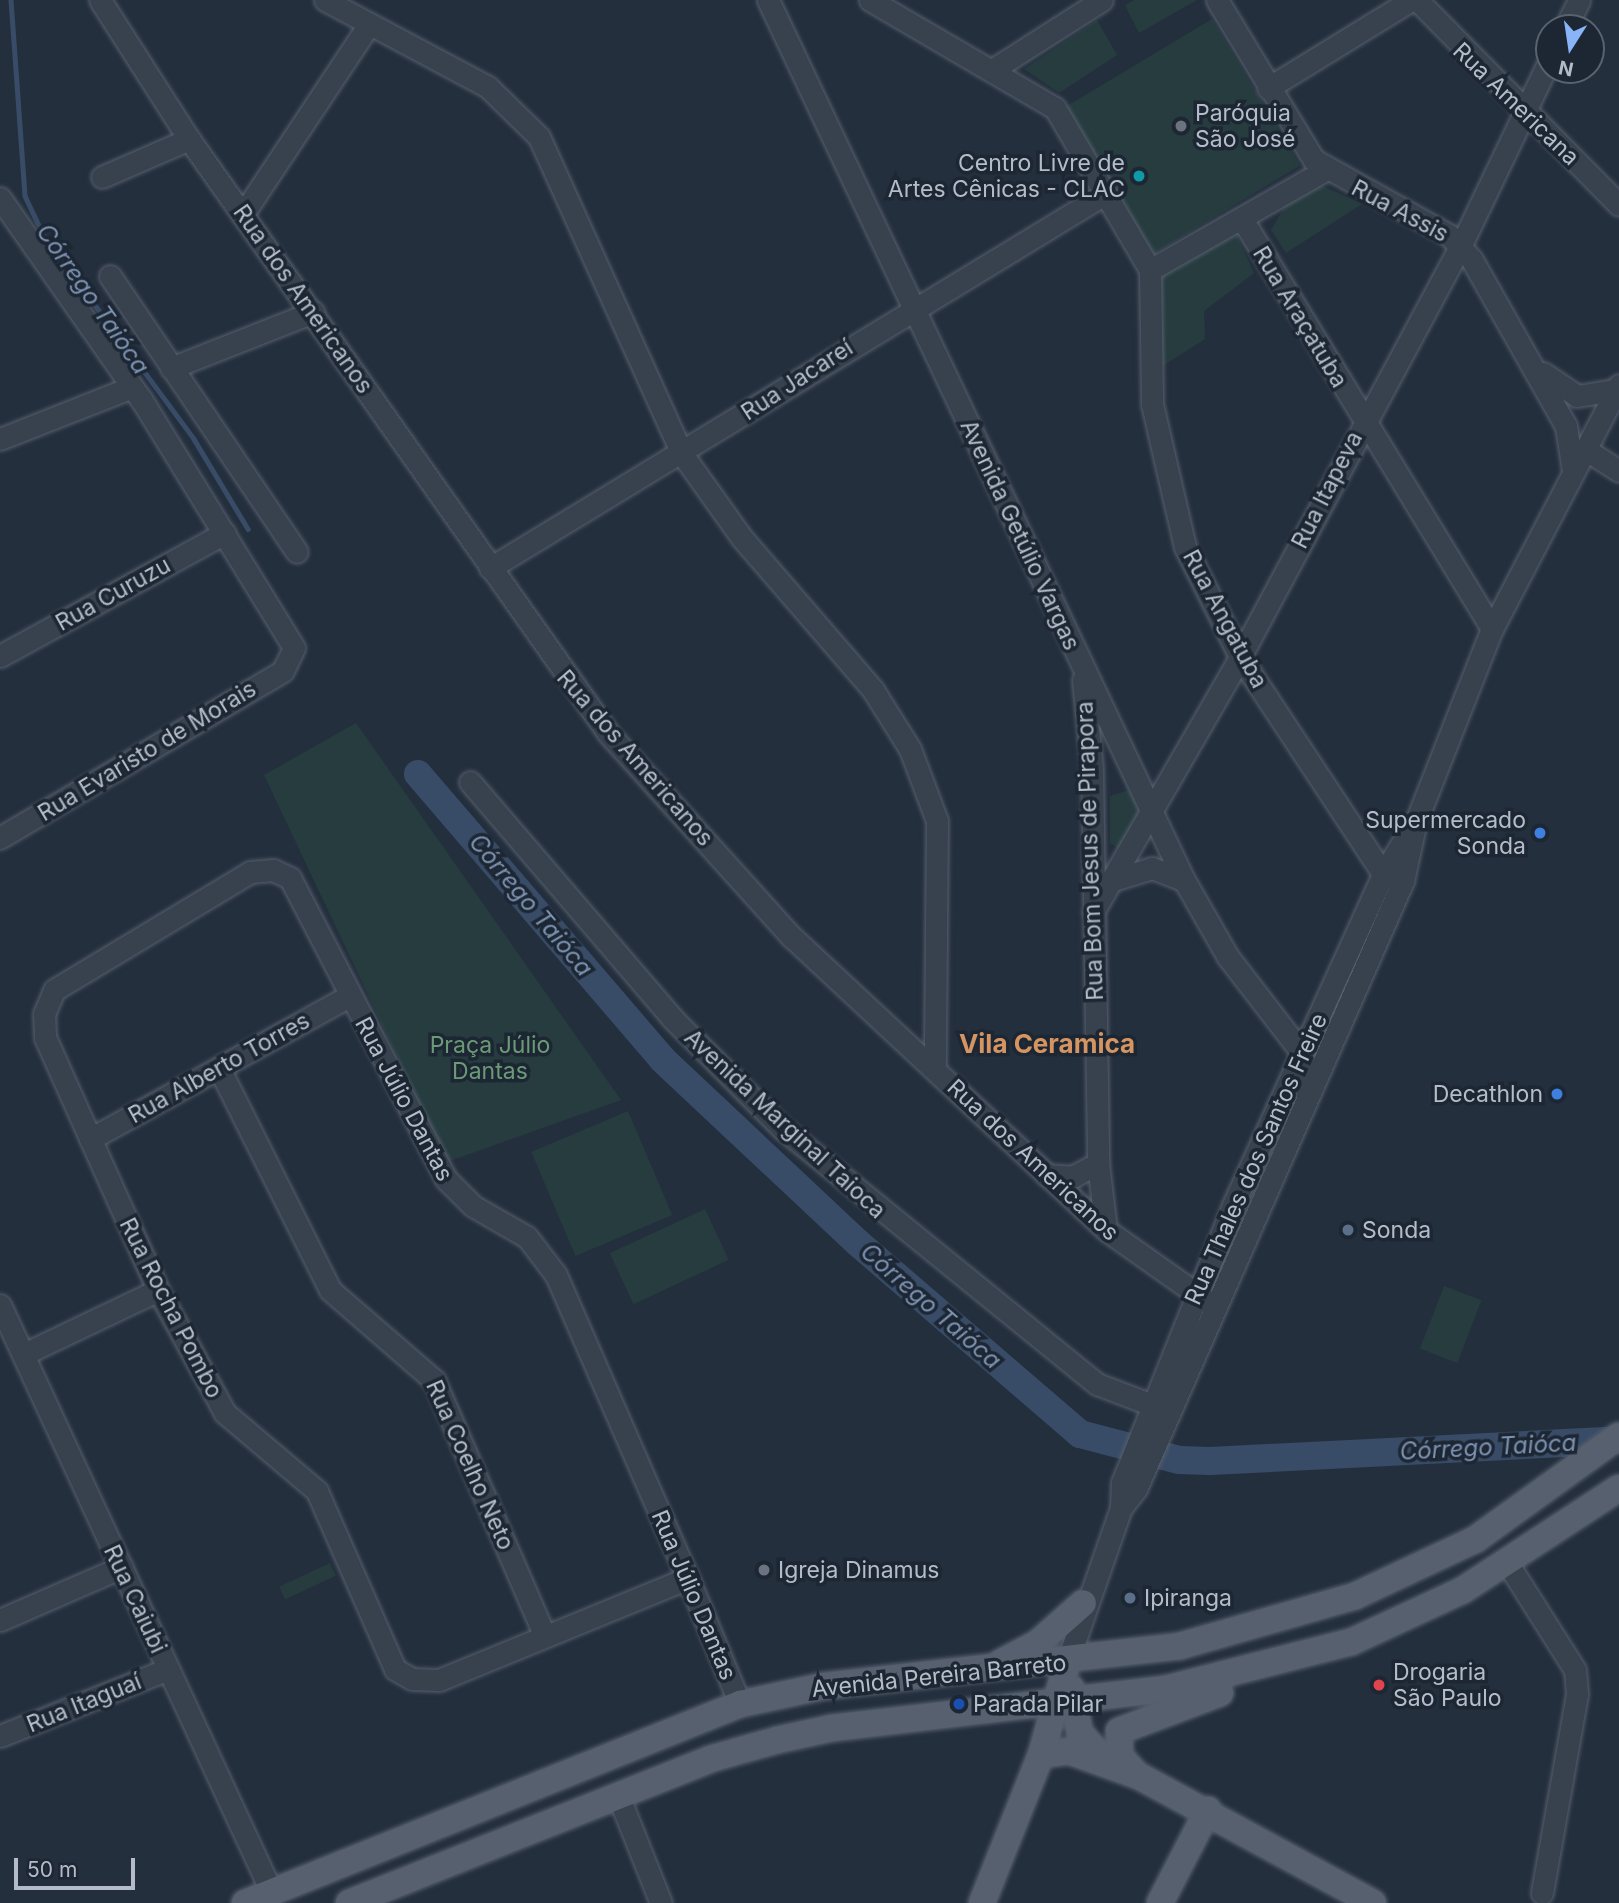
<!DOCTYPE html>
<meta charset="utf-8">
<style>
body{margin:0}
#map{position:relative;width:1619px;height:1903px;overflow:hidden;background:#242f3e;font-family:Inter,sans-serif}
div>[style]{position:absolute}
.green>*{inset:0;background:#263c3f;transform-origin:0 0}
.stream>*{height:4.5px;margin:-2.25px;padding:0 2.25px;transform-origin:2.25px;border-radius:2.25px;background:#394c67}
.river>*{height:28px;margin:-14px;padding:0 14px;transform-origin:14px;border-radius:14px;background:#394c67}
.roads{filter:drop-shadow(0 0 2px #565f6c) drop-shadow(0 0 2px #565f6c)}
.minor>*{height:21px;margin:-10.5px;padding:0 10.5px;transform-origin:10.5px;border-radius:10.5px;background:#38414e}
.major>*{height:26px;margin:-13px;padding:0 13px;transform-origin:13px;border-radius:13px;background:#56606e}
.dots>*{width:19px;height:19px;translate:-50% -50%;box-sizing:border-box;border:4px solid #1d2633;border-radius:50%}
span{translate:-50% -50%;white-space:nowrap;text-align:center;line-height:1.15;-webkit-text-stroke:7px #1d2633;paint-order:stroke}
.street-label{font-size:23px;color:#b4bcc9}
.poi-label{font-size:23px;color:#b4bcc9}
.left{translate:0 -50%;text-align:left}
.right{translate:-100% -50%;text-align:right}
.park-label{font-size:23px;color:#6b9a76}
.water-label{font-size:24px;color:#7c92b1;font-style:italic}
.quarter-label{font-size:26px;color:#d59563;font-weight:700}
.north{position:absolute;left:1535px;top:14px;width:70px;height:70px;box-sizing:border-box;background:#1d2633;border:2px solid #59626f;border-radius:50%;rotate:192deg;font-size:19px;font-weight:700;line-height:28px;text-align:center;color:#b4bcc9}
.north::after{content:'';display:block;margin:auto;width:24px;height:32px;background:#8ab4f8;clip-path:polygon(50% 0,100% 100%,50% 72%,0 100%)}
.scale{position:absolute;left:14px;top:1858px;width:121px;height:32px;box-sizing:border-box;border:4px solid #b4bcc9;border-top:0;padding-left:9px;font-size:21px;line-height:24px;white-space:nowrap;color:#b4bcc9;-webkit-text-stroke:5px #1d2633;paint-order:stroke}
</style>
<div id="map">
<div class="green">
<div style="clip-path:polygon(1134px 0,1197px 0,1139px 33px,1125px 5px)"></div>
<div style="left:1212px;top:19px;width:171px;height:172px;rotate:59deg"></div>
<div style="clip-path:polygon(1097px 20px,1117px 55px,1059px 93px,1024px 69px)"></div>
<div style="clip-path:polygon(1314px 182px,1362px 204px,1286px 253px,1271px 230px,1290px 197px)"></div>
<div style="clip-path:polygon(1235px 231px,1254px 273px,1204px 311px,1205px 339px,1158px 369px,1159px 274px)"></div>
<div style="clip-path:polygon(356px 723px,621px 1100px,447px 1162px,264px 775px)"></div>
<div style="clip-path:polygon(1129px 790px,1139px 806px,1136px 829px,1119px 849px,1110px 843px,1110px 796px)"></div>
<div style="left:628px;top:1111px;width:113px;height:105px;rotate:67deg"></div>
<div style="left:705px;top:1209px;width:56px;height:105px;rotate:65deg"></div>
<div style="left:1444px;top:1286px;width:40px;height:67px;rotate:21deg"></div>
<div style="left:330px;top:1563px;width:14px;height:56px;rotate:65deg"></div>
</div>
<div class="stream">
<div style="left:11px;top:0;width:196px;rotate:85.9deg"></div>
<div style="left:25px;top:196px;width:44px;rotate:64.6deg"></div>
<div style="left:44px;top:236px;width:252px;rotate:53.5deg"></div>
<div style="left:194px;top:439px;width:105px;rotate:59deg"></div>
</div>
<div class="river">
<div style="left:418px;top:774px;width:375px;rotate:49.4deg"></div>
<div style="left:662px;top:1059px;width:269px;rotate:43.2deg"></div>
<div style="left:858px;top:1243px;width:293px;rotate:40.7deg"></div>
<div style="left:1080px;top:1434px;width:102px;rotate:14.7deg"></div>
<div style="left:1179px;top:1460px;width:31px;rotate:2deg"></div>
<div style="left:1210px;top:1461px;width:410px;rotate:-2.9deg"></div>
</div>
<div class="roads">
<div class="minor">
<div style="left:100px;top:0;width:165px;rotate:57.4deg"></div>
<div style="left:189px;top:139px;width:727px;rotate:54.8deg"></div>
<div style="left:608px;top:733px;width:275px;rotate:48deg"></div>
<div style="left:792px;top:937px;width:429px;rotate:43deg"></div>
<div style="left:1106px;top:1230px;width:133px;rotate:35.2deg"></div>
<div style="left:325px;top:0;width:185px;rotate:28.1deg"></div>
<div style="left:488px;top:87px;width:71px;rotate:44.4deg"></div>
<div style="left:539px;top:137px;width:348px;rotate:65.7deg"></div>
<div style="left:682px;top:454px;width:103px;rotate:54.5deg"></div>
<div style="left:742px;top:538px;width:201px;rotate:49.2deg"></div>
<div style="left:873px;top:690px;width:70px;rotate:57.9deg"></div>
<div style="left:910px;top:749px;width:77px;rotate:69.4deg"></div>
<div style="left:937px;top:821px;width:248px;rotate:90.5deg"></div>
<div style="left:768px;top:0;width:973px;rotate:64.7deg"></div>
<div style="left:1184px;top:880px;width:89px;rotate:60.3deg"></div>
<div style="left:1228px;top:957px;width:121px;rotate:52.4deg"></div>
<div style="left:1302px;top:1053px;width:44px;rotate:83.5deg"></div>
<div style="left:870px;top:0;width:214px;rotate:30.3deg"></div>
<div style="left:1055px;top:108px;width:188px;rotate:59.6deg"></div>
<div style="left:1217px;top:0;width:187px;rotate:58.8deg"></div>
<div style="left:1314px;top:160px;width:154px;rotate:29.1deg"></div>
<div style="left:1449px;top:235px;width:34px;rotate:47deg"></div>
<div style="left:1472px;top:260px;width:191px;rotate:60.5deg"></div>
<div style="left:1566px;top:426px;width:46px;rotate:81.2deg"></div>
<div style="left:1417px;top:0;width:288px;rotate:45.4deg"></div>
<div style="left:1565px;top:28px;width:31px;rotate:-63deg"></div>
<div style="left:992px;top:70px;width:130px;rotate:-32.5deg"></div>
<div style="left:1268px;top:88px;width:168px;rotate:-31.6deg"></div>
<div style="left:102px;top:177px;width:95px;rotate:-23.6deg"></div>
<div style="left:0;top:198px;width:246px;rotate:55deg"></div>
<div style="left:141px;top:399px;width:292px;rotate:58.4deg"></div>
<div style="left:294px;top:648px;width:25px;rotate:116deg"></div>
<div style="left:283px;top:671px;width:329px;rotate:149.5deg"></div>
<div style="left:243px;top:214px;width:228px;rotate:-56.4deg"></div>
<div style="left:1242px;top:219px;width:480px;rotate:58.6deg"></div>
<div style="left:1150px;top:270px;width:134px;rotate:89.1deg"></div>
<div style="left:1152px;top:404px;width:147px;rotate:77deg"></div>
<div style="left:1185px;top:547px;width:123px;rotate:63.4deg"></div>
<div style="left:1240px;top:657px;width:260px;rotate:56.6deg"></div>
<div style="left:1383px;top:874px;width:9px;rotate:18deg"></div>
<div style="left:1150px;top:270px;width:202px;rotate:-29.7deg"></div>
<div style="left:110px;top:276px;width:333px;rotate:55.9deg"></div>
<div style="left:171px;top:368px;width:153px;rotate:-21.5deg"></div>
<div style="left:1543px;top:373px;width:41px;rotate:34.1deg"></div>
<div style="left:1577px;top:396px;width:39px;rotate:-9deg"></div>
<div style="left:0;top:439px;width:142px;rotate:-21.5deg"></div>
<div style="left:1585px;top:449px;width:40px;rotate:32.9deg"></div>
<div style="left:490px;top:568px;width:721px;rotate:-31.33deg"></div>
<div style="left:0;top:656px;width:256px;rotate:-28.7deg"></div>
<div style="left:1083px;top:680px;width:88px;rotate:84.2deg"></div>
<div style="left:1092px;top:768px;width:395px;rotate:89.1deg"></div>
<div style="left:1098px;top:1163px;width:67px;rotate:83.2deg"></div>
<div style="left:470px;top:782px;width:311px;rotate:49.4deg"></div>
<div style="left:672px;top:1018px;width:156px;rotate:45deg"></div>
<div style="left:782px;top:1128px;width:406px;rotate:39.1deg"></div>
<div style="left:1097px;top:1384px;width:59px;rotate:20.9deg"></div>
<div style="left:1110px;top:881px;width:44px;rotate:-17.2deg"></div>
<div style="left:1152px;top:868px;width:34px;rotate:21deg"></div>
<div style="left:1093px;top:912px;width:294px;rotate:-60deg"></div>
<div style="left:1240px;top:657px;width:468px;rotate:-61.8deg"></div>
<div style="left:1461px;top:245px;width:204px;rotate:-64.4deg"></div>
<div style="left:219px;top:1068px;width:248px;rotate:63.4deg"></div>
<div style="left:330px;top:1290px;width:138px;rotate:40.9deg"></div>
<div style="left:434px;top:1380px;width:277px;rotate:66.6deg"></div>
<div style="left:90px;top:1139px;width:296px;rotate:-28.9deg"></div>
<div style="left:1046px;top:1175px;width:26px;rotate:4deg"></div>
<div style="left:1072px;top:1177px;width:30px;rotate:-28deg"></div>
<div style="left:0;top:1305px;width:648px;rotate:65.18deg"></div>
<div style="left:24px;top:1354px;width:148px;rotate:-25.5deg"></div>
<div style="left:1121px;top:1508px;width:25px;rotate:-88deg"></div>
<div style="left:1122px;top:1483px;width:299px;rotate:-68.2deg"></div>
<div style="left:1233px;top:1205px;width:363px;rotate:-65.6deg"></div>
<div style="left:1383px;top:874px;width:65px;rotate:-58.3deg"></div>
<div style="left:1417px;top:819px;width:204px;rotate:-68.5deg"></div>
<div style="left:1492px;top:629px;width:275px;rotate:-62.5deg"></div>
<div style="left:1508px;top:1564px;width:125px;rotate:57.7deg"></div>
<div style="left:1575px;top:1670px;width:24px;rotate:85deg"></div>
<div style="left:1577px;top:1694px;width:202px;rotate:100deg"></div>
<div style="left:688px;top:1578px;width:269px;rotate:157.7deg"></div>
<div style="left:439px;top:1680px;width:27px;rotate:-178deg"></div>
<div style="left:412px;top:1679px;width:20px;rotate:-150deg"></div>
<div style="left:395px;top:1669px;width:194px;rotate:-113.7deg"></div>
<div style="left:317px;top:1491px;width:121px;rotate:-139.7deg"></div>
<div style="left:225px;top:1413px;width:140px;rotate:-118.6deg"></div>
<div style="left:158px;top:1290px;width:277px;rotate:-114.1deg"></div>
<div style="left:45px;top:1037px;width:23px;rotate:-92deg"></div>
<div style="left:44px;top:1014px;width:26px;rotate:-67deg"></div>
<div style="left:54px;top:990px;width:229px;rotate:-31deg"></div>
<div style="left:250px;top:872px;width:23px;rotate:-5deg"></div>
<div style="left:273px;top:870px;width:19px;rotate:25deg"></div>
<div style="left:290px;top:878px;width:339px;rotate:62.6deg"></div>
<div style="left:446px;top:1179px;width:38px;rotate:45deg"></div>
<div style="left:473px;top:1206px;width:62px;rotate:29.9deg"></div>
<div style="left:527px;top:1237px;width:48px;rotate:52.7deg"></div>
<div style="left:556px;top:1275px;width:331px;rotate:66.5deg"></div>
<div style="left:688px;top:1578px;width:136px;rotate:67.6deg"></div>
<div style="left:0;top:1620px;width:133px;rotate:-23.5deg"></div>
<div style="left:1067px;top:1663px;width:164px;rotate:-70.8deg"></div>
<div style="left:1121px;top:1508px;width:24px;rotate:-52deg"></div>
<div style="left:1136px;top:1489px;width:664px;rotate:-66.29deg"></div>
<div style="left:1403px;top:881px;width:61px;rotate:-77.8deg"></div>
<div style="left:0;top:1736px;width:181px;rotate:-21.7deg"></div>
<div style="left:618px;top:1795px;width:116px;rotate:68.3deg"></div>
</div>
<div class="major">
<div style="left:1000px;top:1663px;width:43px;rotate:-27.8deg"></div>
<div style="left:1038px;top:1643px;width:60px;rotate:-41.6deg"></div>
<div style="left:1071px;top:1688px;width:46px;rotate:78.7deg"></div>
<div style="left:1080px;top:1733px;width:38px;rotate:48deg"></div>
<div style="left:1041px;top:1755px;width:28px;rotate:-8deg"></div>
<div style="left:1069px;top:1751px;width:74px;rotate:19.7deg"></div>
<div style="left:1139px;top:1776px;width:266px;rotate:28.5deg"></div>
<div style="left:1137px;top:1775px;width:25px;rotate:-132deg"></div>
<div style="left:1120px;top:1756px;width:25px;rotate:-92deg"></div>
<div style="left:1119px;top:1731px;width:108px;rotate:-20.6deg"></div>
<div style="left:245px;top:1903px;width:534px;rotate:-21.9deg"></div>
<div style="left:740px;top:1704px;width:86px;rotate:-12.1deg"></div>
<div style="left:824px;top:1686px;width:358px;rotate:-6.4deg"></div>
<div style="left:1180px;top:1646px;width:182px;rotate:-15.9deg"></div>
<div style="left:1355px;top:1596px;width:134px;rotate:-25.2deg"></div>
<div style="left:1476px;top:1539px;width:176px;rotate:-35.8deg"></div>
<div style="left:349px;top:1903px;width:389px;rotate:-21.7deg"></div>
<div style="left:710px;top:1759px;width:70px;rotate:-15.8deg"></div>
<div style="left:777px;top:1740px;width:56px;rotate:-12.3deg"></div>
<div style="left:832px;top:1728px;width:336px;rotate:-6.7deg"></div>
<div style="left:1166px;top:1689px;width:191px;rotate:-14.3deg"></div>
<div style="left:1351px;top:1642px;width:123px;rotate:-24.9deg"></div>
<div style="left:1463px;top:1590px;width:186px;rotate:-33.2deg"></div>
<div style="left:982px;top:1903px;width:159px;rotate:-68.3deg"></div>
<div style="left:1041px;top:1755px;width:96px;rotate:-74.2deg"></div>
<div style="left:1160px;top:1903px;width:105px;rotate:-62.7deg"></div>
</div>
</div>
<div class="dots">
<div style="left:1181px;top:126px;background:#6b7280"></div>
<div style="left:1139px;top:176px;background:#0f9aa8"></div>
<div style="left:1540px;top:833px;background:#3f7fe0"></div>
<div style="left:1557px;top:1094px;background:#3f7fe0"></div>
<div style="left:1348px;top:1230px;background:#5c6f8a"></div>
<div style="left:764px;top:1570px;background:#6b7280"></div>
<div style="left:1130px;top:1598px;background:#5c6f8a"></div>
<div style="left:1379px;top:1685px;background:#e0444e"></div>
<div style="left:959px;top:1704px;background:#1a4fb4"></div>
</div>
<div class="street-label">
<span style="left:1516px;top:104px;rotate:44deg">Rua Americana</span>
<span style="left:1400px;top:211px;rotate:28deg">Rua Assis</span>
<span style="left:303px;top:299px;rotate:55deg">Rua dos Americanos</span>
<span style="left:1300px;top:317px;rotate:59deg">Rua Araçatuba</span>
<span style="left:797px;top:380px;rotate:-33deg">Rua Jacareí</span>
<span style="left:1327px;top:490px;rotate:-63deg">Rua Itapeva</span>
<span style="left:1020px;top:535px;rotate:65deg">Avenida Getúlio Vargas</span>
<span style="left:113px;top:594px;rotate:-29deg">Rua Curuzu</span>
<span style="left:1225px;top:619px;rotate:62deg">Rua Angatuba</span>
<span style="left:147px;top:751px;rotate:-31deg">Rua Evaristo de Morais</span>
<span style="left:635px;top:758px;rotate:49deg">Rua dos Americanos</span>
<span style="left:1090px;top:851px;rotate:-92deg">Rua Bom Jesus de Pirapora</span>
<span style="left:219px;top:1068px;rotate:-29deg">Rua Alberto Torres</span>
<span style="left:404px;top:1099px;rotate:62deg">Rua Júlio Dantas</span>
<span style="left:785px;top:1124px;rotate:43deg">Avenida Marginal Taioca</span>
<span style="left:1256px;top:1159px;rotate:-66deg">Rua Thales dos Santos Freire</span>
<span style="left:1033px;top:1160px;rotate:43deg">Rua dos Americanos</span>
<span style="left:171px;top:1308px;rotate:63deg">Rua Rocha Pombo</span>
<span style="left:470px;top:1465px;rotate:66deg">Rua Coelho Neto</span>
<span style="left:694px;top:1595px;rotate:67deg">Rua Júlio Dantas</span>
<span style="left:135px;top:1599px;rotate:65deg">Rua Caiubi</span>
<span style="left:939px;top:1676px;rotate:-6deg">Avenida Pereira Barreto</span>
<span style="left:84px;top:1703px;rotate:-22deg">Rua Itaguaí</span>
</div>
<div class="poi-label">
<span class="left" style="left:1195px;top:126px">Paróquia<br>São José</span>
<span class="right" style="left:1125px;top:176px">Centro Livre de<br>Artes Cênicas - CLAC</span>
<span class="right" style="left:1526px;top:833px">Supermercado<br>Sonda</span>
<span class="right" style="left:1543px;top:1094px">Decathlon</span>
<span class="left" style="left:1362px;top:1230px">Sonda</span>
<span class="left" style="left:778px;top:1570px">Igreja Dinamus</span>
<span class="left" style="left:1144px;top:1598px">Ipiranga</span>
<span class="left" style="left:1393px;top:1685px">Drogaria<br>São Paulo</span>
<span class="left" style="left:973px;top:1704px">Parada Pilar</span>
</div>
<div class="park-label">
<span style="left:490px;top:1058px">Praça Júlio<br>Dantas</span>
</div>
<div class="water-label">
<span style="left:93px;top:299px;rotate:55deg">Córrego Taióca</span>
<span style="left:531px;top:905px;rotate:50deg">Córrego Taióca</span>
<span style="left:931px;top:1306px;rotate:41deg">Córrego Taióca</span>
<span style="left:1488px;top:1447px;rotate:-3deg">Córrego Taióca</span>
</div>
<div class="quarter-label">
<span style="left:1047px;top:1044px">Vila Ceramica</span>
</div>
<div class="north">N</div>
<div class="scale">50 m</div>
</div>
